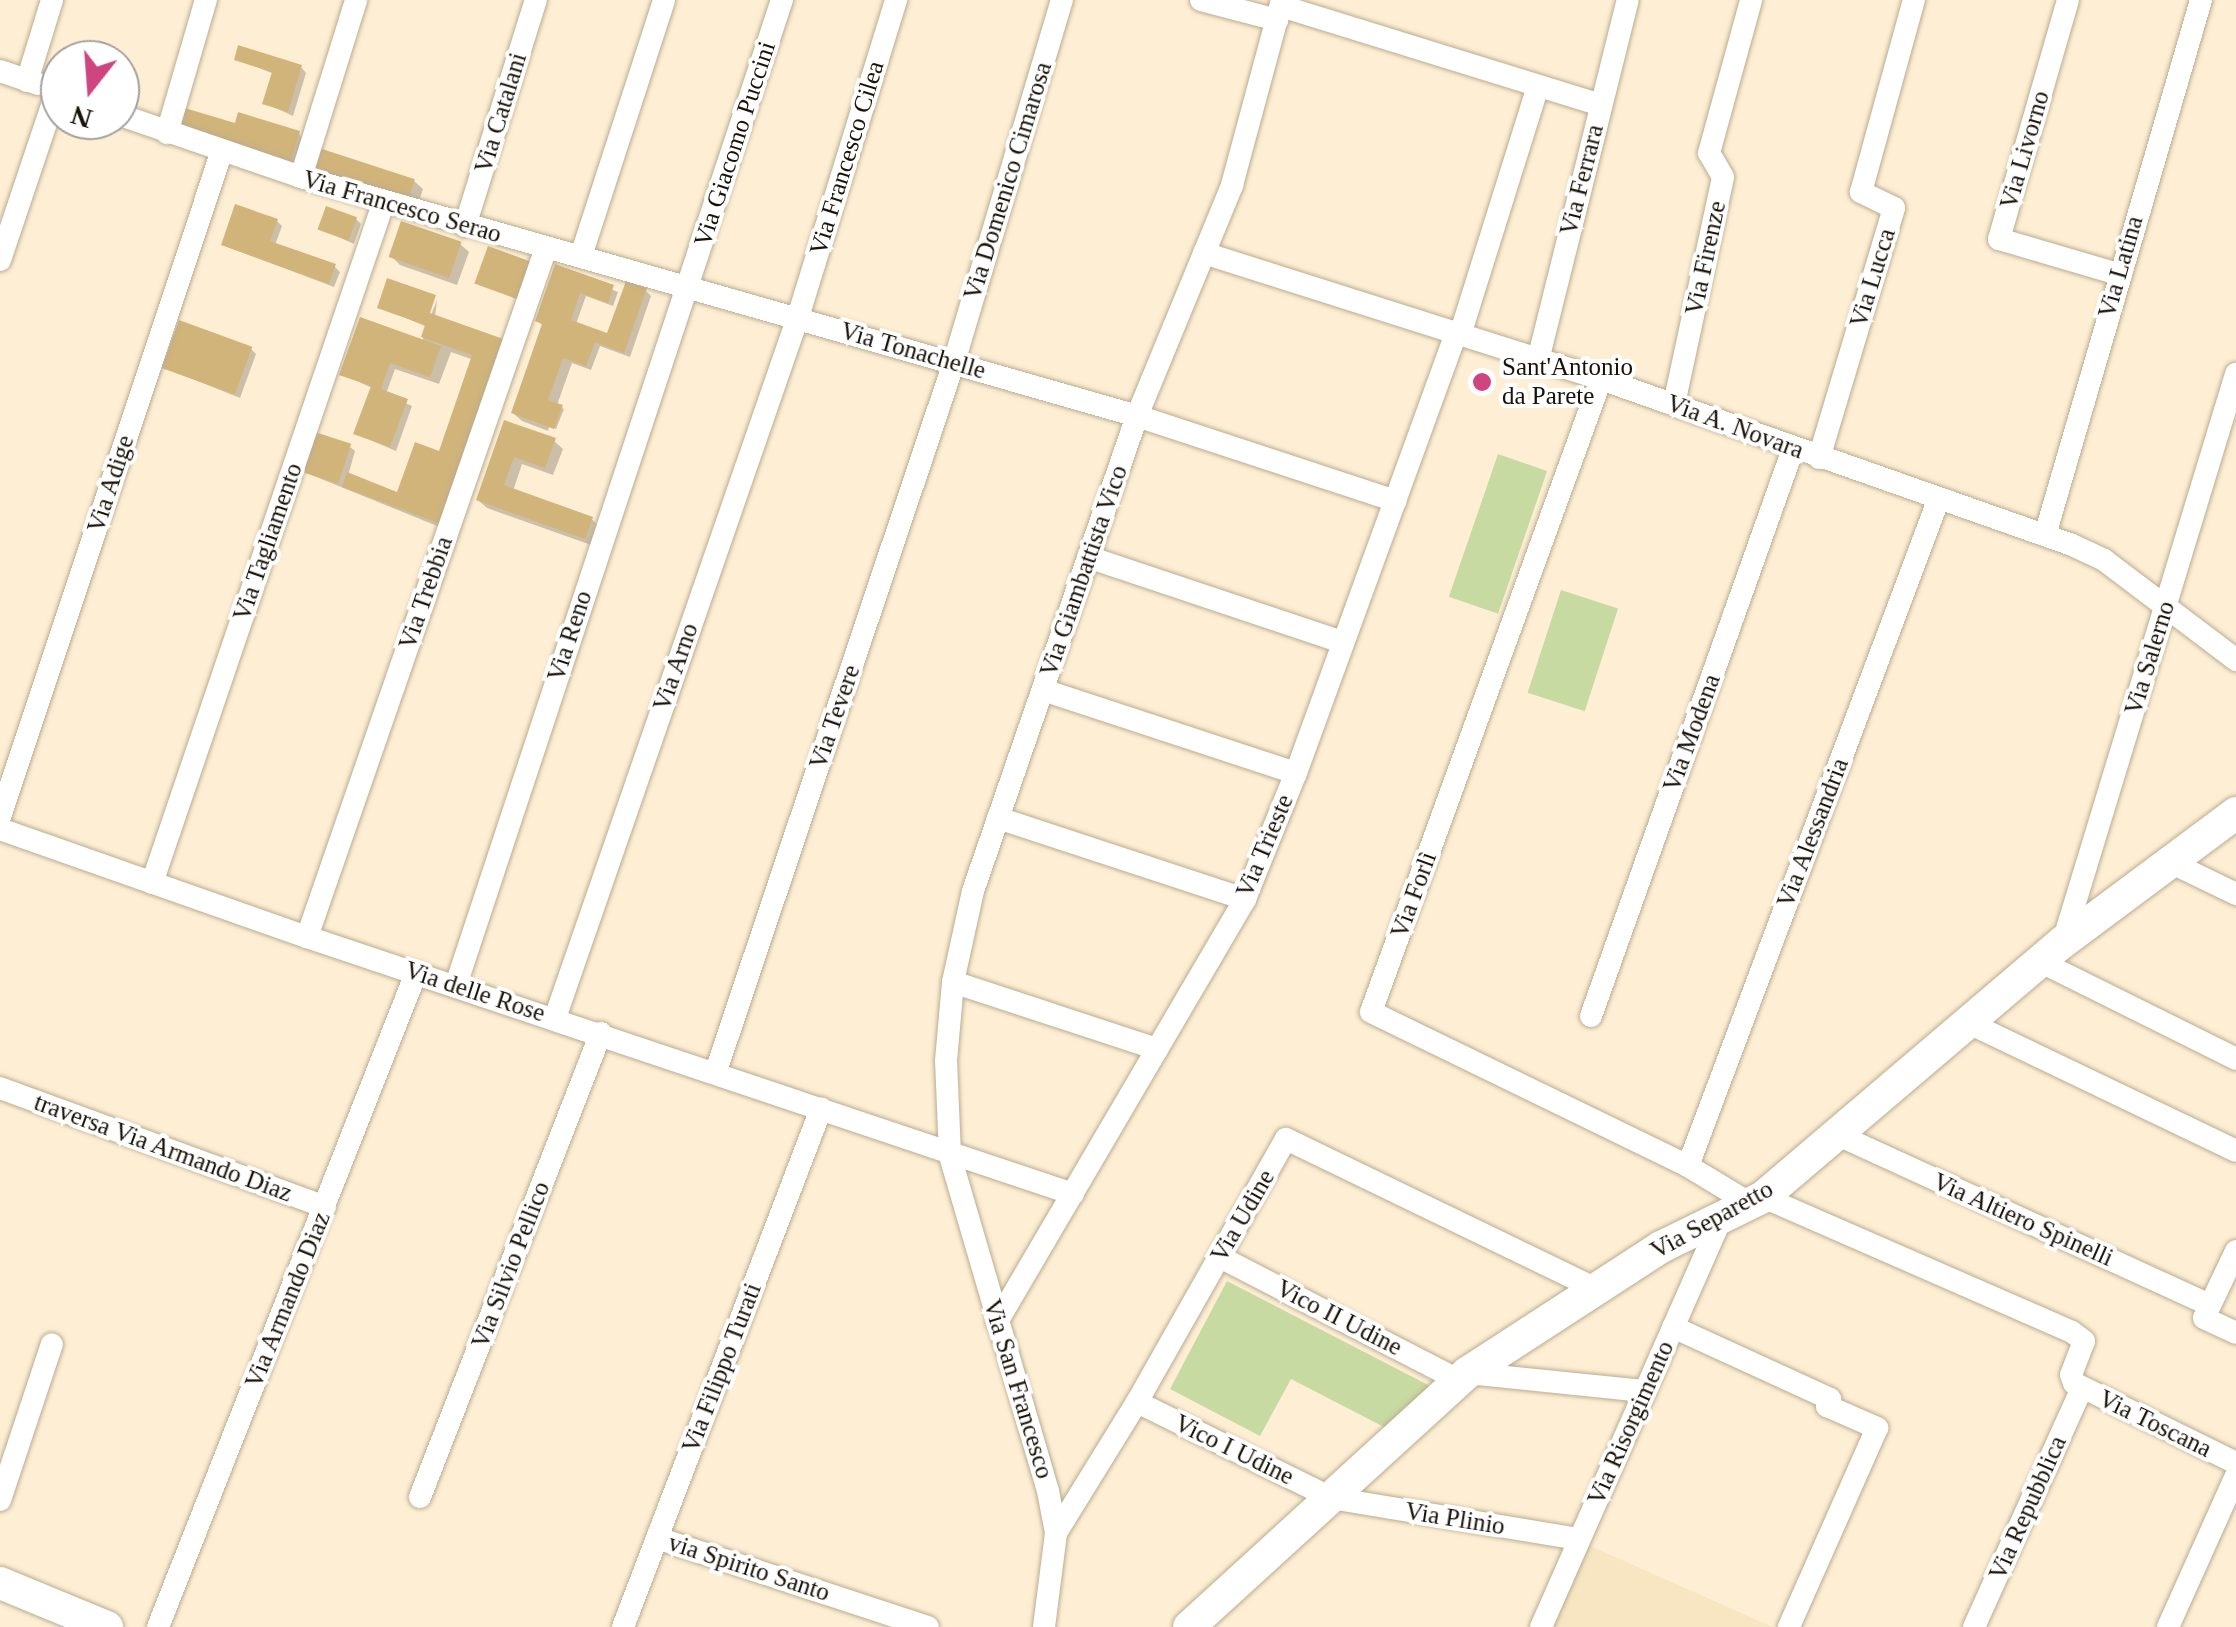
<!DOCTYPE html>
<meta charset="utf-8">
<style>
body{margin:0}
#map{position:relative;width:2236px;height:1627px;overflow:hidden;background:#feefd4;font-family:Georgia,serif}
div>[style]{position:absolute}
.built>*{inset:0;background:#f8e6c3}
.green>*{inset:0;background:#c7daa2;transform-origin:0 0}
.shadow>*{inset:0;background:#0003}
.building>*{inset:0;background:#d1b47a;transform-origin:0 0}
.roads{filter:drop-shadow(0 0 2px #b9ac91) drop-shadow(0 0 2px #b9ac91)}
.street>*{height:22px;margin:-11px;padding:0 11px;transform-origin:11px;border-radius:11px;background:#fff}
.secondary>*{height:32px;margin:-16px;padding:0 16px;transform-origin:16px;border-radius:16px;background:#fff}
.dots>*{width:28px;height:28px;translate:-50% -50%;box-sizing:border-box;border:5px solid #fff;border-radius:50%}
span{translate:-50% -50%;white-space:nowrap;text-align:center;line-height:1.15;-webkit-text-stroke:8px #fff;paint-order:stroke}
.street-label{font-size:25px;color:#181309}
.poi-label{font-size:25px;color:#181309}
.left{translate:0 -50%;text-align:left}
.north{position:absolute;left:40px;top:40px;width:100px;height:100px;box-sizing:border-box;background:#fff;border:2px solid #a3a19d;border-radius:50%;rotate:197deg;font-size:28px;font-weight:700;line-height:40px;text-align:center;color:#181309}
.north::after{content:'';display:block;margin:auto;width:35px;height:45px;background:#ce4580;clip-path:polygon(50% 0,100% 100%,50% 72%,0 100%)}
</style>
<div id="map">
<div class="built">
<div style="clip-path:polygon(1588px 1545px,1773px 1627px,1551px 1627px)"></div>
</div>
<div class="green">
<div style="left:1498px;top:454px;width:52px;height:151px;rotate:19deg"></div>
<div style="left:1561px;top:590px;width:60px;height:108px;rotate:18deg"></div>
<div style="clip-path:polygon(1227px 1281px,1432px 1387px,1386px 1428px,1291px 1379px,1260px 1436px,1170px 1389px)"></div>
</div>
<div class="shadow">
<div style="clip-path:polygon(236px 59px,301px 67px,306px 73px,293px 116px,265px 103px,274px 74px)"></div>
<div style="clip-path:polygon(236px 126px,299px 134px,307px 142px,299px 170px)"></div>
<div style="clip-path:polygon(319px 180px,414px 181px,423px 189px,416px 210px)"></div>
<div style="clip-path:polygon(356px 219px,361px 224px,354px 244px,321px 229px)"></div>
<div style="clip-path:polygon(277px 221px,282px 226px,275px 245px,335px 267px,340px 272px,334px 287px,223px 245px)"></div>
<div style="clip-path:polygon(460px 244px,469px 252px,457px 285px,400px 265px,391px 256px)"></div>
<div style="clip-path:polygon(490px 249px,528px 304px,478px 283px)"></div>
<div style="clip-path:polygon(557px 267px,618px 292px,613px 306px,586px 296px,576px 324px,609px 336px,646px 291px,651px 296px,630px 357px,600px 346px,591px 370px,572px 363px,557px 405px,564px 409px,556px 429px,549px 427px,548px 431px,522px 421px,513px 413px,544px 327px,538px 320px)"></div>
<div style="clip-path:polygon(437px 300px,435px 317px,508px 343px,452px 532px,304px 472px,349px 446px,355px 451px,348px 476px,396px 494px,440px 454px,474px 360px,451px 352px,439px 384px,395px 369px,386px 394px,412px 406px,396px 451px,356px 434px,372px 388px,342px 374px,422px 342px,427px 327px,380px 307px,431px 315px)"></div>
<div style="clip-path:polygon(251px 349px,256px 354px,240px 398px,165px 368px)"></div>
<div style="clip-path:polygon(506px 423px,554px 441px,563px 449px,553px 475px,522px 464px,513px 491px,592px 519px,600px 528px,594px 546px,487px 508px,478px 500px)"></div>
</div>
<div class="building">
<div style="clip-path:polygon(238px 45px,302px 65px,288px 112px,262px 104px,272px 72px,234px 60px)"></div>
<div style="clip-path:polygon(178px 106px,235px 123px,238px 112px,300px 131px,290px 163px,171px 126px)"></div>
<div style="left:316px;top:147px;width:104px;height:26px;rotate:18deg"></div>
<div style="clip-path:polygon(235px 204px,278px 219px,270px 241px,336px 264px,329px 284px,221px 245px)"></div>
<div style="left:326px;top:206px;width:33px;height:25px;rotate:20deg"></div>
<div style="left:401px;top:221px;width:64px;height:38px;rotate:19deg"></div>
<div style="left:488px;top:246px;width:51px;height:40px;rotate:20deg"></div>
<div style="clip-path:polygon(555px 264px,614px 285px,608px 303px,580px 293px,571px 320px,607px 333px,626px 281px,647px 288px,624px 353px,595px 342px,586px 366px,563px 358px,548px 400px,563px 405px,554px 429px,511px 413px,542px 324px,535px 321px)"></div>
<div style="clip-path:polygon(387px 278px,436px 295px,430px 313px,509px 341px,444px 525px,342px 487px,347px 472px,397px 492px,415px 442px,439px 451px,472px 355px,421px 337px,425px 325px,377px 308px)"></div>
<div style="clip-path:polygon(360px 317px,441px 346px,430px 377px,390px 363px,381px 389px,408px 399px,390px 447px,353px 434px,371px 386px,339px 375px)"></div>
<div style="left:179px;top:320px;width:78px;height:51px;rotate:20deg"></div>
<div style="clip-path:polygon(504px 420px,556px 438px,545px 468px,514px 457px,504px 485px,593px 517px,585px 539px,476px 500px)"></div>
<div style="left:315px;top:432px;width:38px;height:42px;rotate:18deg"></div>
</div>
<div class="roads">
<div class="street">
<div style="left:1201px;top:0;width:79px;rotate:14.7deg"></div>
<div style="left:2068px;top:0;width:249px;rotate:106.1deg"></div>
<div style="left:1999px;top:239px;width:124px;rotate:16.4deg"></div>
<div style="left:1281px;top:6px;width:334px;rotate:17.2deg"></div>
<div style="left:0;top:71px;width:40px;rotate:18.9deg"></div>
<div style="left:27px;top:81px;width:85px;rotate:-72.8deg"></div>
<div style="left:120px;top:115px;width:191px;rotate:18.9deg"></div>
<div style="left:301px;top:177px;width:869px;rotate:15.95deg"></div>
<div style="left:1137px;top:416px;width:272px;rotate:18.2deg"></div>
<div style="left:167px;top:133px;width:139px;rotate:-73.7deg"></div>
<div style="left:301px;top:177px;width:185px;rotate:-72.7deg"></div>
<div style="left:465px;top:226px;width:237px;rotate:-72.6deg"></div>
<div style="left:1204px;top:253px;width:417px;rotate:17.6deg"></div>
<div style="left:1601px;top:379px;width:497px;rotate:19.4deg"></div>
<div style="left:2070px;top:544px;width:38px;rotate:25deg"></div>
<div style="left:2104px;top:560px;width:166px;rotate:37.1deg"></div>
<div style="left:581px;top:256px;width:269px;rotate:-72deg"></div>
<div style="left:0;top:260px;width:178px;rotate:-71.4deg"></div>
<div style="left:1460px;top:335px;width:261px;rotate:-72.6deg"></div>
<div style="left:1538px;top:360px;width:371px;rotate:-76deg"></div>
<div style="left:1601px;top:379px;width:673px;rotate:109.97deg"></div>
<div style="left:1371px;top:1012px;width:352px;rotate:25.9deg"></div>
<div style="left:1688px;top:1166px;width:71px;rotate:31.2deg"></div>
<div style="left:1674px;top:404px;width:232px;rotate:-77.8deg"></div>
<div style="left:1723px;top:177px;width:28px;rotate:-120deg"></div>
<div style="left:1709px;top:153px;width:159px;rotate:-74.6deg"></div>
<div style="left:1819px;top:458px;width:261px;rotate:-73.3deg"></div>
<div style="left:1894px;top:208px;width:37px;rotate:-154deg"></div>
<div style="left:1861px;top:192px;width:199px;rotate:-74.6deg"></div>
<div style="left:2045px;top:535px;width:557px;rotate:-73.74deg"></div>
<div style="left:1088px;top:557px;width:268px;rotate:18.5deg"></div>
<div style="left:1043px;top:690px;width:266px;rotate:18.2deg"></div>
<div style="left:0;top:817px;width:702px;rotate:-71.57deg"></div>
<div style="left:998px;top:818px;width:260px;rotate:18.2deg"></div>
<div style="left:0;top:829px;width:325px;rotate:19.4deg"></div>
<div style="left:307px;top:937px;width:808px;rotate:18.55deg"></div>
<div style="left:2168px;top:861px;width:76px;rotate:25.9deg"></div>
<div style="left:152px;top:883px;width:720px;rotate:-71.21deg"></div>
<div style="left:307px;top:937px;width:729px;rotate:-70.87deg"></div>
<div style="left:2063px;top:942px;width:594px;rotate:-73.06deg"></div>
<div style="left:2039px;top:961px;width:220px;rotate:26.4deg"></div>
<div style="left:953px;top:982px;width:215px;rotate:18.2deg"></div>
<div style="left:456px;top:985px;width:1038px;rotate:-71.69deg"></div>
<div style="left:1591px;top:1016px;width:602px;rotate:-70.39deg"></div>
<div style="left:555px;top:1018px;width:742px;rotate:-70.88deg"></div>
<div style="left:798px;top:317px;width:332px;rotate:-72.8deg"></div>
<div style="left:1967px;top:1022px;width:298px;rotate:25.6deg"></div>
<div style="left:716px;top:1071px;width:748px;rotate:-71.44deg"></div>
<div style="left:954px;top:362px;width:378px;rotate:-73.4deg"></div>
<div style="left:0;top:1088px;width:346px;rotate:20.1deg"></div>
<div style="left:1836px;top:1134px;width:411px;rotate:24.6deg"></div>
<div style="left:1688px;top:1166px;width:710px;rotate:-69.4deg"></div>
<div style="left:1763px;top:1197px;width:337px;rotate:23.6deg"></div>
<div style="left:2072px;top:1332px;width:15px;rotate:37deg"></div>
<div style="left:2084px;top:1341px;width:36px;rotate:111deg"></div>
<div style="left:2071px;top:1375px;width:9px;rotate:69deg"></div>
<div style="left:2074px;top:1383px;width:181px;rotate:26.3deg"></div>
<div style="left:2236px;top:1251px;width:74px;rotate:115.5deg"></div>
<div style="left:2204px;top:1318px;width:35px;rotate:25deg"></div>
<div style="left:1220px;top:1257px;width:268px;rotate:27.3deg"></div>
<div style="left:997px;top:1322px;width:490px;rotate:-59.6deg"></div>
<div style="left:1245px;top:899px;width:136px;rotate:-68deg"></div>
<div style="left:1296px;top:773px;width:467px;rotate:-70deg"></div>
<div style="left:1673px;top:1327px;width:173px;rotate:24.6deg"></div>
<div style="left:1830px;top:1399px;width:8px;rotate:113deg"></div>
<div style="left:1827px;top:1406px;width:55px;rotate:23.7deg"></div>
<div style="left:1877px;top:1428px;width:218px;rotate:113.9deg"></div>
<div style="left:1467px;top:1373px;width:179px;rotate:5.8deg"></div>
<div style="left:1137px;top:1402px;width:216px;rotate:26.3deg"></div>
<div style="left:1331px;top:1498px;width:251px;rotate:9.4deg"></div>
<div style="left:420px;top:1497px;width:498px;rotate:-68.7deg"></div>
<div style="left:0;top:1500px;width:164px;rotate:-71.6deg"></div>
<div style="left:1056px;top:1533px;width:154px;rotate:-58.3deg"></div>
<div style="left:1137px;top:1402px;width:302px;rotate:-60.5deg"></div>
<div style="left:1286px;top:1139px;width:342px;rotate:25.8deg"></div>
<div style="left:657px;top:1538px;width:285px;rotate:18.2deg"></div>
<div style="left:158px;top:1627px;width:703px;rotate:-68.47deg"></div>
<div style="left:623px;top:1627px;width:555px;rotate:-69.08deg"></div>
<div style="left:1044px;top:1627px;width:95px;rotate:-82.7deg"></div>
<div style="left:1056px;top:1533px;width:43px;rotate:-100.8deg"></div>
<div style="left:1048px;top:1491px;width:350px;rotate:-106.3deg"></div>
<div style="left:950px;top:1155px;width:94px;rotate:-92.4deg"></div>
<div style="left:946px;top:1061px;width:79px;rotate:-84.9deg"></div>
<div style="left:953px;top:982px;width:93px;rotate:-77.6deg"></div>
<div style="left:973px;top:891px;width:503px;rotate:-70.95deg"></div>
<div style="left:1137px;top:416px;width:250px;rotate:-67.6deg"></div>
<div style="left:1232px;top:185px;width:192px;rotate:-74.9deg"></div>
<div style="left:1541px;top:1627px;width:446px;rotate:-66.2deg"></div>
<div style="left:1974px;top:1627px;width:262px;rotate:-65.7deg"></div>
<div style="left:2168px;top:1627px;width:166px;rotate:-65.8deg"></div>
</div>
<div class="secondary">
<div style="left:0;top:1583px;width:116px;rotate:22.4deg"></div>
<div style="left:1189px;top:1627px;width:377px;rotate:-42.4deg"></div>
<div style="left:1467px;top:1373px;width:231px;rotate:-33deg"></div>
<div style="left:1661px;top:1247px;width:114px;rotate:-26.1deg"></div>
<div style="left:1763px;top:1197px;width:394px;rotate:-40.4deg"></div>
<div style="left:2063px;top:942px;width:216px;rotate:-36.7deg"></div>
</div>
</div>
<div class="dots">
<div style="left:1482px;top:382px;background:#ce4580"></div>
</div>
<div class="street-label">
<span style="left:501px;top:113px;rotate:-73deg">Via Catalani</span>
<span style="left:735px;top:144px;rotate:-72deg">Via Giacomo Puccini</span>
<span style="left:2025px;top:150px;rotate:-74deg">Via Livorno</span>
<span style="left:847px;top:158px;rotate:-73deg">Via Francesco Cilea</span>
<span style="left:1582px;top:180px;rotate:-76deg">Via Ferrara</span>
<span style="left:1008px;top:181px;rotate:-73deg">Via Domenico Cimarosa</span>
<span style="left:402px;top:207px;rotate:16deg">Via Francesco Serao</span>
<span style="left:1706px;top:258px;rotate:-78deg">Via Firenze</span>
<span style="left:2121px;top:267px;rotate:-74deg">Via Latina</span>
<span style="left:1873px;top:278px;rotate:-73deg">Via Lucca</span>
<span style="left:913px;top:351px;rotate:16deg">Via Tonachelle</span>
<span style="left:1735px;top:427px;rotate:20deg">Via A. Novara</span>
<span style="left:111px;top:484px;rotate:-72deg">Via Adige</span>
<span style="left:268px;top:542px;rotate:-71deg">Via Tagliamento</span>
<span style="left:1084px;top:571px;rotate:-71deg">Via Giambattista Vico</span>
<span style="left:426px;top:593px;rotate:-71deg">Via Trebbia</span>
<span style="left:570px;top:636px;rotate:-72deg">Via Reno</span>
<span style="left:2150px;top:658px;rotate:-73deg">Via Salerno</span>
<span style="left:676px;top:667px;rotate:-71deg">Via Arno</span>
<span style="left:835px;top:717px;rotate:-71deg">Via Tevere</span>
<span style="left:1692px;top:733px;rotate:-70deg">Via Modena</span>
<span style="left:1813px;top:833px;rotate:-69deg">Via Alessandria</span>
<span style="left:1265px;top:846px;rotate:-67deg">Via Trieste</span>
<span style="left:1414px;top:895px;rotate:-70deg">Via Forlì</span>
<span style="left:475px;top:992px;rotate:18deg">Via delle Rose</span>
<span style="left:163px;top:1148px;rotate:20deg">traversa Via Armando Diaz</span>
<span style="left:1243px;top:1216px;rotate:-60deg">Via Udine</span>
<span style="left:1712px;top:1220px;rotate:-29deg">Via Separetto</span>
<span style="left:2023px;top:1220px;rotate:24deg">Via Altiero Spinelli</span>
<span style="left:511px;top:1265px;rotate:-69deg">Via Silvio Pellico</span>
<span style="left:288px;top:1300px;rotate:-68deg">Via Armando Diaz</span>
<span style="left:1339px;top:1318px;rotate:27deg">Vico II Udine</span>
<span style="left:722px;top:1368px;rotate:-69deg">Via Filippo Turati</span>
<span style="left:1018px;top:1389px;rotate:73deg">Via San Francesco</span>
<span style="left:1631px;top:1423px;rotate:-66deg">Via Risorgimento</span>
<span style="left:2155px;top:1424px;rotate:26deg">Via Toscana</span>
<span style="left:1234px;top:1450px;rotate:26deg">Vico I Udine</span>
<span style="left:2028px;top:1508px;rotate:-66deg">Via Repubblica</span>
<span style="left:1455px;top:1519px;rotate:9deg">Via Plinio</span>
<span style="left:749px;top:1568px;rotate:18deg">via Spirito Santo</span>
</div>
<div class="poi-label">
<span class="left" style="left:1502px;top:382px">Sant'Antonio<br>da Parete</span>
</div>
<div class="north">N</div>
</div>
